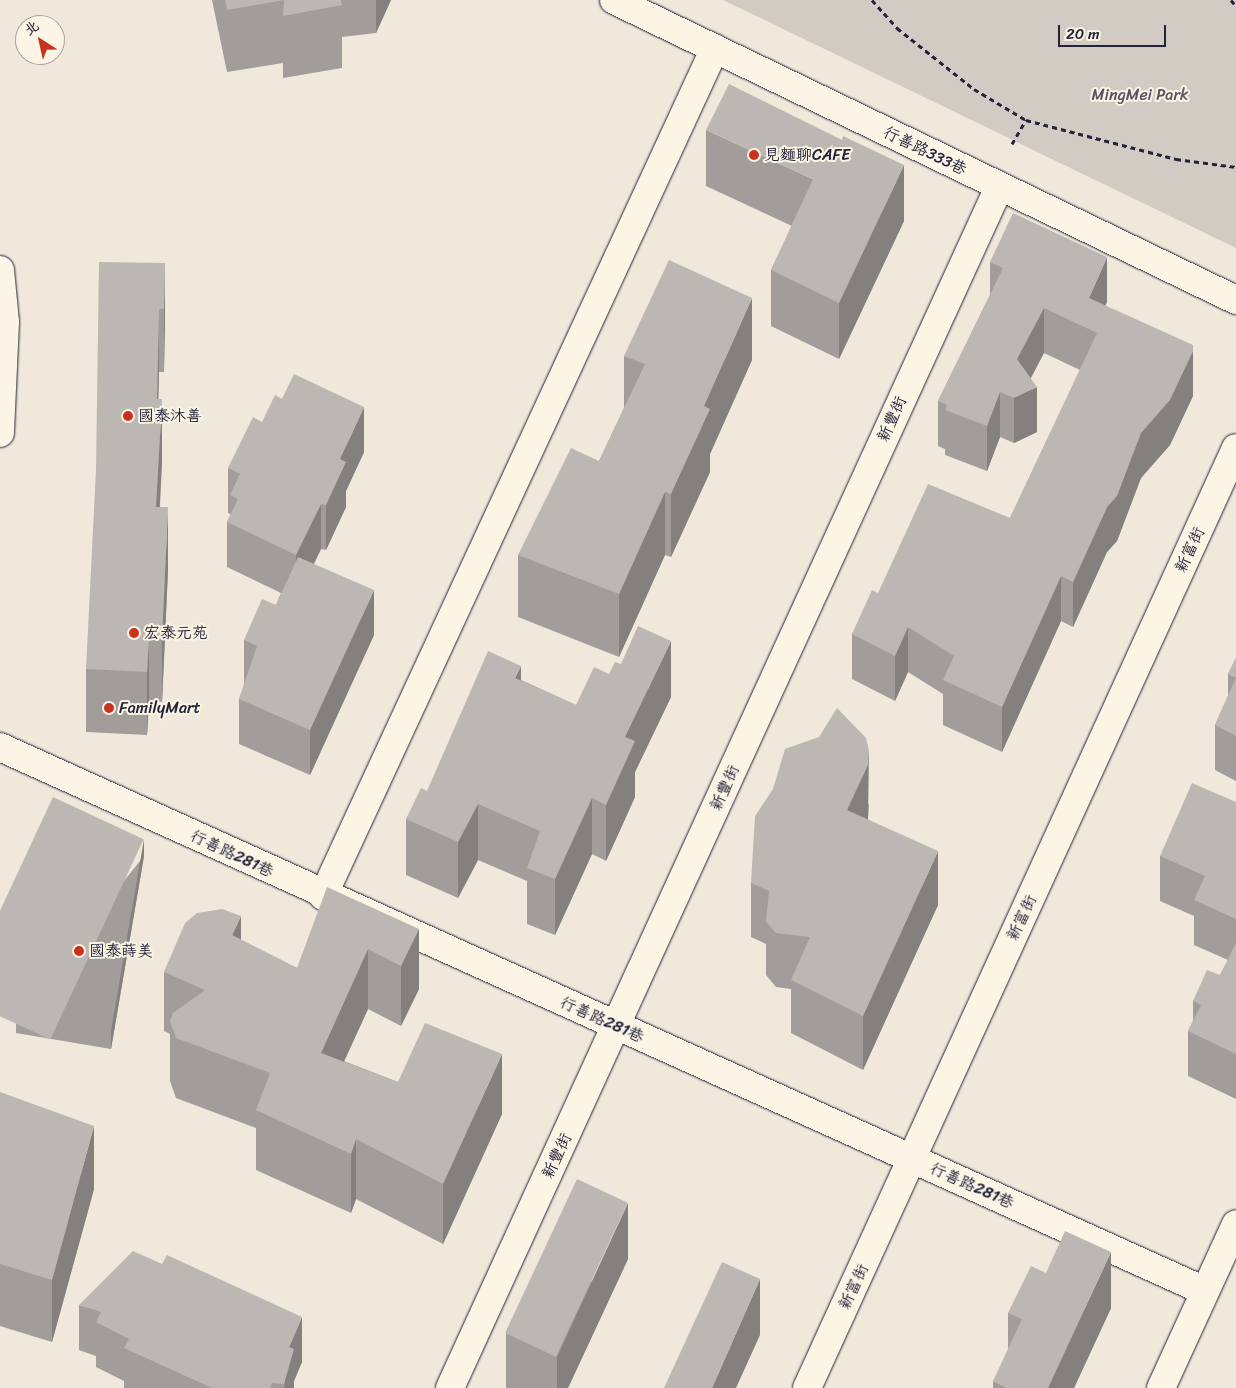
<!DOCTYPE html>
<meta charset="utf-8">
<style>
body{margin:0}
#map{position:relative;width:1236px;height:1388px;overflow:hidden;background:#efe8db;font-family:Sriracha,"LXGW WenKai TC",sans-serif}
div>[style]{position:absolute}
.green>*{inset:0;background:#d1cbc3}
.path>*{height:3px;margin-top:-1.5px;transform-origin:0;background:repeating-linear-gradient(90deg,#22223b 0 5px,transparent 0 9px)}
.roads{filter:drop-shadow(0 0 1px #22223b) drop-shadow(0 0 1px #22223b)}
.street>*{height:28px;margin:-14px;padding:0 14px;transform-origin:14px;border-radius:14px;background:#fcf5e5}
.secondary>*{height:28px;margin:-14px;padding:0 14px;transform-origin:14px;border-radius:14px;background:#fcf5e5}
.wall>*{inset:0;background:#a29d9a}
.shaded-wall>*{inset:0;background:#84807d}
.building>*{inset:0;background:#bcb7b3;transform-origin:0 0}
.dots>*{width:14px;height:14px;translate:-50% -50%;box-sizing:border-box;border:2px solid #fcf5e5;border-radius:50%}
span{translate:-50% -50%;white-space:nowrap;text-align:center;line-height:1.15;-webkit-text-stroke:4px #fcf5e5;paint-order:stroke}
.park-label{font-size:16px;color:#575564}
.street-label{font-size:16px;color:#22223b}
.poi-label{font-size:16px;color:#22223b}
.left{translate:0 -50%;text-align:left}
.north{position:absolute;left:15px;top:15px;width:50px;height:50px;box-sizing:border-box;background:#fcf5e5;border:1px solid #a5a1a1;border-radius:50%;rotate:325deg;font-size:14px;font-weight:700;line-height:20px;text-align:center;color:#22223b}
.north::after{content:'';display:block;margin:auto;width:18px;height:22px;background:#c8321e;clip-path:polygon(50% 0,100% 100%,50% 72%,0 100%)}
.scale{position:absolute;left:1058px;top:25px;width:108px;height:22px;box-sizing:border-box;border:2px solid #22223b;border-top:0;padding-left:6px;font-size:15px;line-height:18px;white-space:nowrap;color:#22223b;-webkit-text-stroke:4px #fcf5e5;paint-order:stroke}
</style>
<div id="map">
<div class="green">
<div style="clip-path:polygon(723px 0,1236px 0,1236px 248px)"></div>
</div>
<div class="path">
<div style="left:872px;top:0;width:38px;rotate:48deg"></div>
<div style="left:897px;top:28px;width:98px;rotate:38.4deg"></div>
<div style="left:974px;top:89px;width:61px;rotate:30.8deg"></div>
<div style="left:1026px;top:120px;width:155px;rotate:14.6deg"></div>
<div style="left:1176px;top:159px;width:61px;rotate:7.6deg"></div>
<div style="left:1231px;top:0;width:8px;rotate:50deg"></div>
<div style="left:1012px;top:144px;width:28px;rotate:-60deg"></div>
</div>
<div class="roads">
<div class="street">
<div style="left:614px;top:0;width:691px;rotate:25.75deg"></div>
<div style="left:0;top:747px;width:1322px;rotate:24.3deg"></div>
<div style="left:323px;top:896px;width:934px;rotate:-65.19deg"></div>
<div style="left:450px;top:1388px;width:1321px;rotate:-65.43deg"></div>
<div style="left:807px;top:1388px;width:1033px;rotate:-65.47deg"></div>
<div style="left:1161px;top:1388px;width:180px;rotate:-65.4deg"></div>
</div>
<div class="secondary">
<div style="left:0;top:270px;width:52px;rotate:84.5deg"></div>
<div style="left:5px;top:322px;width:111px;rotate:92.6deg"></div>
</div>
</div>
<div class="wall">
<div style="clip-path:polygon(212px 0,391px 0,376px 33px,342px 37px,342px 68px,283px 78px,283px 63px,227px 72px)"></div>
<div style="clip-path:polygon(706px 130px,904px 221px,839px 359px,771px 326px,771px 270px,792px 226px,706px 186px)"></div>
<div style="clip-path:polygon(990px 262px,1107px 302px,1105px 305px,1193px 396px,1170px 445px,1141px 478px,1117px 541px,1107px 552px,1073px 627px,1061px 621px,1002px 752px,943px 725px,943px 694px,908px 672px,895px 701px,852px 679px,852px 634px,878px 593px,1010px 518px,1080px 370px,1044px 353px,1031px 378px,1037px 432px,1014px 443px,1000px 437px,987px 471px,945px 455px,945px 449px,938px 446px,938px 401px,990px 295px)"></div>
<div style="clip-path:polygon(165px 263px,164px 372px,159px 372px,158px 399px,162px 461px,160px 507px,168px 570px,162px 702px,149px 701px,147px 735px,86px 732px,86px 669px)"></div>
<div style="clip-path:polygon(624px 356px,752px 360px,710px 454px,710px 472px,671px 557px,665px 555px,619px 657px,518px 617px,518px 555px,599px 461px,624px 408px)"></div>
<div style="clip-path:polygon(282px 399px,364px 452px,346px 491px,346px 507px,326px 550px,321px 549px,314px 564px,374px 635px,310px 775px,239px 744px,239px 699px,244px 685px,244px 640px,276px 605px,281px 593px,227px 567px,227px 522px,230px 516px,230px 514px,228px 513px,228px 468px,262px 422px)"></div>
<div style="clip-path:polygon(1236px 658px,1236px 781px,1215px 770px,1215px 725px,1228px 696px,1228px 674px)"></div>
<div style="clip-path:polygon(609px 674px,671px 697px,635px 772px,635px 797px,606px 861px,592px 854px,555px 935px,527px 924px,527px 881px,478px 860px,458px 898px,406px 875px,406px 819px,427px 791px,521px 680px,576px 705px)"></div>
<div style="clip-path:polygon(1236px 802px,1236px 1099px,1188px 1076px,1188px 1031px,1193px 1021px,1193px 1001px,1220px 975px,1228px 960px,1194px 945px,1194px 916px,1160px 901px,1160px 856px)"></div>
<div style="clip-path:polygon(869px 804px,868px 819px,938px 905px,863px 1070px,791px 1033px,791px 989px,776px 987px,766px 975px,766px 944px,751px 937px,751px 883px)"></div>
<div style="clip-path:polygon(144px 856px,111px 1049px,16px 1033px,16px 1015px)"></div>
<div style="clip-path:polygon(419px 929px,419px 989px,401px 1026px,368px 1009px,344px 1061px,398px 1082px,502px 1114px,443px 1244px,356px 1199px,351px 1213px,256px 1170px,256px 1128px,176px 1098px,170px 1081px,170px 1034px,164px 1031px,164px 972px,241px 940px,297px 968px)"></div>
<div style="clip-path:polygon(0 1092px,94px 1189px,52px 1342px,0 1326px)"></div>
<div style="clip-path:polygon(628px 1259px,568px 1388px,506px 1388px,506px 1334px)"></div>
<div style="clip-path:polygon(79px 1305px,302px 1362px,294px 1381px,294px 1388px,124px 1388px,124px 1381px,96px 1367px,96px 1356px,79px 1350px)"></div>
<div style="clip-path:polygon(1111px 1308px,1074px 1388px,1008px 1388px,1008px 1313px)"></div>
<div style="clip-path:polygon(993px 1381px,1008px 1388px,993px 1388px)"></div>
</div>
<div class="shaded-wall">
<div style="clip-path:polygon(376px 0,391px 0,376px 33px)"></div>
<div style="clip-path:polygon(904px 165px,904px 221px,839px 359px,839px 303px)"></div>
<div style="clip-path:polygon(1107px 257px,1107px 302px,1094px 332px,1089px 298px)"></div>
<div style="clip-path:polygon(165px 263px,165px 326px,164px 372px,164px 309px)"></div>
<div style="clip-path:polygon(752px 298px,752px 360px,710px 454px,710px 472px,671px 557px,671px 494px,704px 406px)"></div>
<div style="clip-path:polygon(1044px 308px,1044px 353px,1022px 394px,1037px 387px,1037px 432px,1014px 443px,1014px 398px,1017px 359px)"></div>
<div style="clip-path:polygon(159px 309px,159px 372px,157px 461px,157px 399px)"></div>
<div style="clip-path:polygon(1193px 351px,1193px 396px,1170px 445px,1141px 478px,1117px 541px,1107px 552px,1073px 627px,1073px 582px,1141px 433px)"></div>
<div style="clip-path:polygon(1000px 392px,1000px 437px,987px 471px,987px 426px)"></div>
<div style="clip-path:polygon(162px 399px,162px 461px,156px 569px,156px 507px)"></div>
<div style="clip-path:polygon(364px 407px,364px 452px,346px 491px,346px 507px,326px 550px,326px 505px,340px 459px)"></div>
<div style="clip-path:polygon(665px 492px,665px 555px,619px 657px,619px 594px)"></div>
<div style="clip-path:polygon(321px 504px,321px 549px,296px 600px,296px 555px)"></div>
<div style="clip-path:polygon(168px 507px,168px 570px,162px 702px,162px 639px)"></div>
<div style="clip-path:polygon(1061px 576px,1061px 621px,1002px 752px,1002px 707px)"></div>
<div style="clip-path:polygon(374px 590px,374px 635px,310px 775px,310px 730px)"></div>
<div style="clip-path:polygon(908px 627px,908px 672px,895px 701px,895px 656px)"></div>
<div style="clip-path:polygon(149px 639px,149px 701px,147px 735px,147px 672px)"></div>
<div style="clip-path:polygon(671px 641px,671px 697px,635px 772px,635px 797px,606px 861px,606px 805px,625px 737px)"></div>
<div style="clip-path:polygon(521px 666px,521px 722px,515px 678px)"></div>
<div style="clip-path:polygon(869px 751px,868px 819px,847px 864px,847px 810px)"></div>
<div style="clip-path:polygon(592px 798px,592px 854px,555px 935px,555px 879px)"></div>
<div style="clip-path:polygon(478px 804px,478px 860px,458px 898px,458px 842px)"></div>
<div style="clip-path:polygon(144px 839px,144px 856px,111px 1049px,111px 1031px)"></div>
<div style="clip-path:polygon(938px 851px,938px 905px,863px 1070px,863px 1016px)"></div>
<div style="clip-path:polygon(241px 916px,241px 976px,232px 935px)"></div>
<div style="clip-path:polygon(419px 929px,419px 989px,401px 1026px,401px 966px)"></div>
<div style="clip-path:polygon(368px 949px,368px 1009px,321px 1112px,321px 1053px)"></div>
<div style="clip-path:polygon(502px 1054px,502px 1114px,443px 1244px,443px 1184px)"></div>
<div style="clip-path:polygon(94px 1126px,94px 1189px,52px 1342px,52px 1280px)"></div>
<div style="clip-path:polygon(356px 1139px,356px 1199px,351px 1213px,351px 1154px)"></div>
<div style="clip-path:polygon(628px 1203px,628px 1259px,568px 1388px,557px 1388px,557px 1357px)"></div>
<div style="clip-path:polygon(1111px 1252px,1111px 1308px,1074px 1388px,1048px 1388px)"></div>
<div style="clip-path:polygon(760px 1279px,760px 1335px,736px 1388px,712px 1388px)"></div>
<div style="clip-path:polygon(302px 1317px,302px 1362px,294px 1381px,294px 1388px,284px 1388px,289px 1347px)"></div>
</div>
<div class="building">
<div style="clip-path:polygon(225px 0,341px 0,342px 5px,283px 16px,284px 0,227px 10px)"></div>
<div style="clip-path:polygon(729px 84px,842px 140px,843px 136px,904px 165px,839px 303px,771px 270px,813px 179px,706px 130px)"></div>
<div style="clip-path:polygon(1013px 213px,1107px 257px,1089px 298px,1193px 345px,1193px 351px,1170px 400px,1141px 433px,1117px 496px,1107px 507px,1073px 582px,1061px 576px,1002px 707px,943px 680px,954px 656px,908px 627px,895px 656px,852px 634px,872px 590px,878px 593px,928px 484px,1010px 518px,1097px 333px,1044px 308px,1017px 359px,1037px 387px,1014px 398px,1000px 392px,987px 426px,945px 410px,947px 405px,938px 401px,1003px 268px,990px 262px)"></div>
<div style="clip-path:polygon(669px 260px,752px 298px,704px 406px,710px 409px,671px 494px,665px 492px,619px 594px,518px 555px,571px 448px,599px 461px,645px 364px,624px 356px)"></div>
<div style="clip-path:polygon(99px 262px,165px 263px,164px 309px,159px 309px,157px 399px,162px 399px,156px 507px,168px 507px,162px 639px,149px 639px,147px 672px,86px 669px,96px 470px)"></div>
<div style="clip-path:polygon(294px 374px,364px 407px,340px 459px,346px 462px,326px 505px,321px 504px,296px 555px,227px 522px,238px 499px,230px 495px,240px 474px,228px 468px,253px 417px,262px 422px,275px 395px,282px 399px)"></div>
<div style="clip-path:polygon(298px 557px,374px 590px,310px 730px,239px 699px,257px 646px,244px 640px,262px 599px,276px 605px)"></div>
<div style="clip-path:polygon(638px 626px,671px 641px,625px 737px,635px 741px,606px 805px,592px 798px,555px 879px,527px 868px,540px 831px,478px 804px,458px 842px,406px 819px,421px 788px,427px 791px,488px 651px,521px 666px,515px 678px,576px 705px,594px 667px,609px 674px,615px 662px,621px 664px)"></div>
<div style="clip-path:polygon(1236px 658px,1236px 678px,1228px 674px)"></div>
<div style="clip-path:polygon(1236px 678px,1236px 736px,1215px 725px)"></div>
<div style="clip-path:polygon(837px 708px,866px 738px,869px 751px,868px 765px,847px 810px,938px 851px,863px 1016px,791px 980px,810px 937px,776px 933px,766px 922px,769px 891px,751px 883px,755px 816px,773px 789px,785px 749px,819px 737px)"></div>
<div style="clip-path:polygon(1192px 783px,1236px 802px,1236px 919px,1194px 900px,1205px 876px,1160px 856px)"></div>
<div style="left:53px;top:797px;width:100px;height:221px;rotate:25deg"></div>
<div style="clip-path:polygon(327px 887px,419px 929px,401px 966px,368px 949px,321px 1053px,398px 1082px,425px 1023px,502px 1054px,443px 1184px,356px 1139px,351px 1154px,256px 1110px,270px 1073px,176px 1038px,170px 1021px,173px 1013px,205px 990px,164px 972px,185px 923px,197px 913px,222px 909px,241px 916px,232px 935px,297px 968px)"></div>
<div style="clip-path:polygon(1236px 943px,1236px 1054px,1188px 1031px,1201px 1005px,1193px 1001px,1207px 970px,1220px 975px)"></div>
<div style="clip-path:polygon(0 1092px,94px 1126px,52px 1280px,0 1264px)"></div>
<div style="left:577px;top:1179px;width:56px;height:170px;rotate:25deg"></div>
<div style="clip-path:polygon(1065px 1231px,1111px 1252px,1048px 1388px,1008px 1388px,993px 1381px,1022px 1319px,1008px 1313px,1031px 1266px,1046px 1273px)"></div>
<div style="clip-path:polygon(133px 1251px,162px 1264px,167px 1255px,302px 1317px,289px 1347px,294px 1349px,284px 1384px,272px 1383px,270px 1388px,212px 1388px,124px 1348px,129px 1339px,96px 1322px,101px 1312px,79px 1305px)"></div>
<div style="clip-path:polygon(722px 1262px,760px 1279px,712px 1388px,664px 1388px)"></div>
</div>
<div class="dots">
<div style="left:754px;top:155px;background:#c8321e"></div>
<div style="left:128px;top:416px;background:#c8321e"></div>
<div style="left:134px;top:633px;background:#c8321e"></div>
<div style="left:109px;top:708px;background:#c8321e"></div>
<div style="left:79px;top:951px;background:#c8321e"></div>
</div>
<div class="park-label">
<span style="left:1140px;top:95px">MingMei Park</span>
</div>
<div class="street-label">
<span style="left:925px;top:151px;rotate:26deg">行善路333巷</span>
<span style="left:892px;top:419px;rotate:-66deg">新豐街</span>
<span style="left:1190px;top:550px;rotate:-65deg">新富街</span>
<span style="left:725px;top:788px;rotate:-66deg">新豐街</span>
<span style="left:232px;top:854px;rotate:25deg">行善路281巷</span>
<span style="left:1022px;top:918px;rotate:-65deg">新富街</span>
<span style="left:602px;top:1020px;rotate:24deg">行善路281巷</span>
<span style="left:557px;top:1156px;rotate:-65deg">新豐街</span>
<span style="left:972px;top:1186px;rotate:24deg">行善路281巷</span>
<span style="left:854px;top:1287px;rotate:-65deg">新富街</span>
</div>
<div class="poi-label">
<span class="left" style="left:764px;top:155px">見麵聊CAFE</span>
<span class="left" style="left:138px;top:416px">國泰沐善</span>
<span class="left" style="left:144px;top:633px">宏泰元苑</span>
<span class="left" style="left:119px;top:708px">FamilyMart</span>
<span class="left" style="left:89px;top:951px">國泰蒔美</span>
</div>
<div class="north">北</div>
<div class="scale">20 m</div>
</div>
